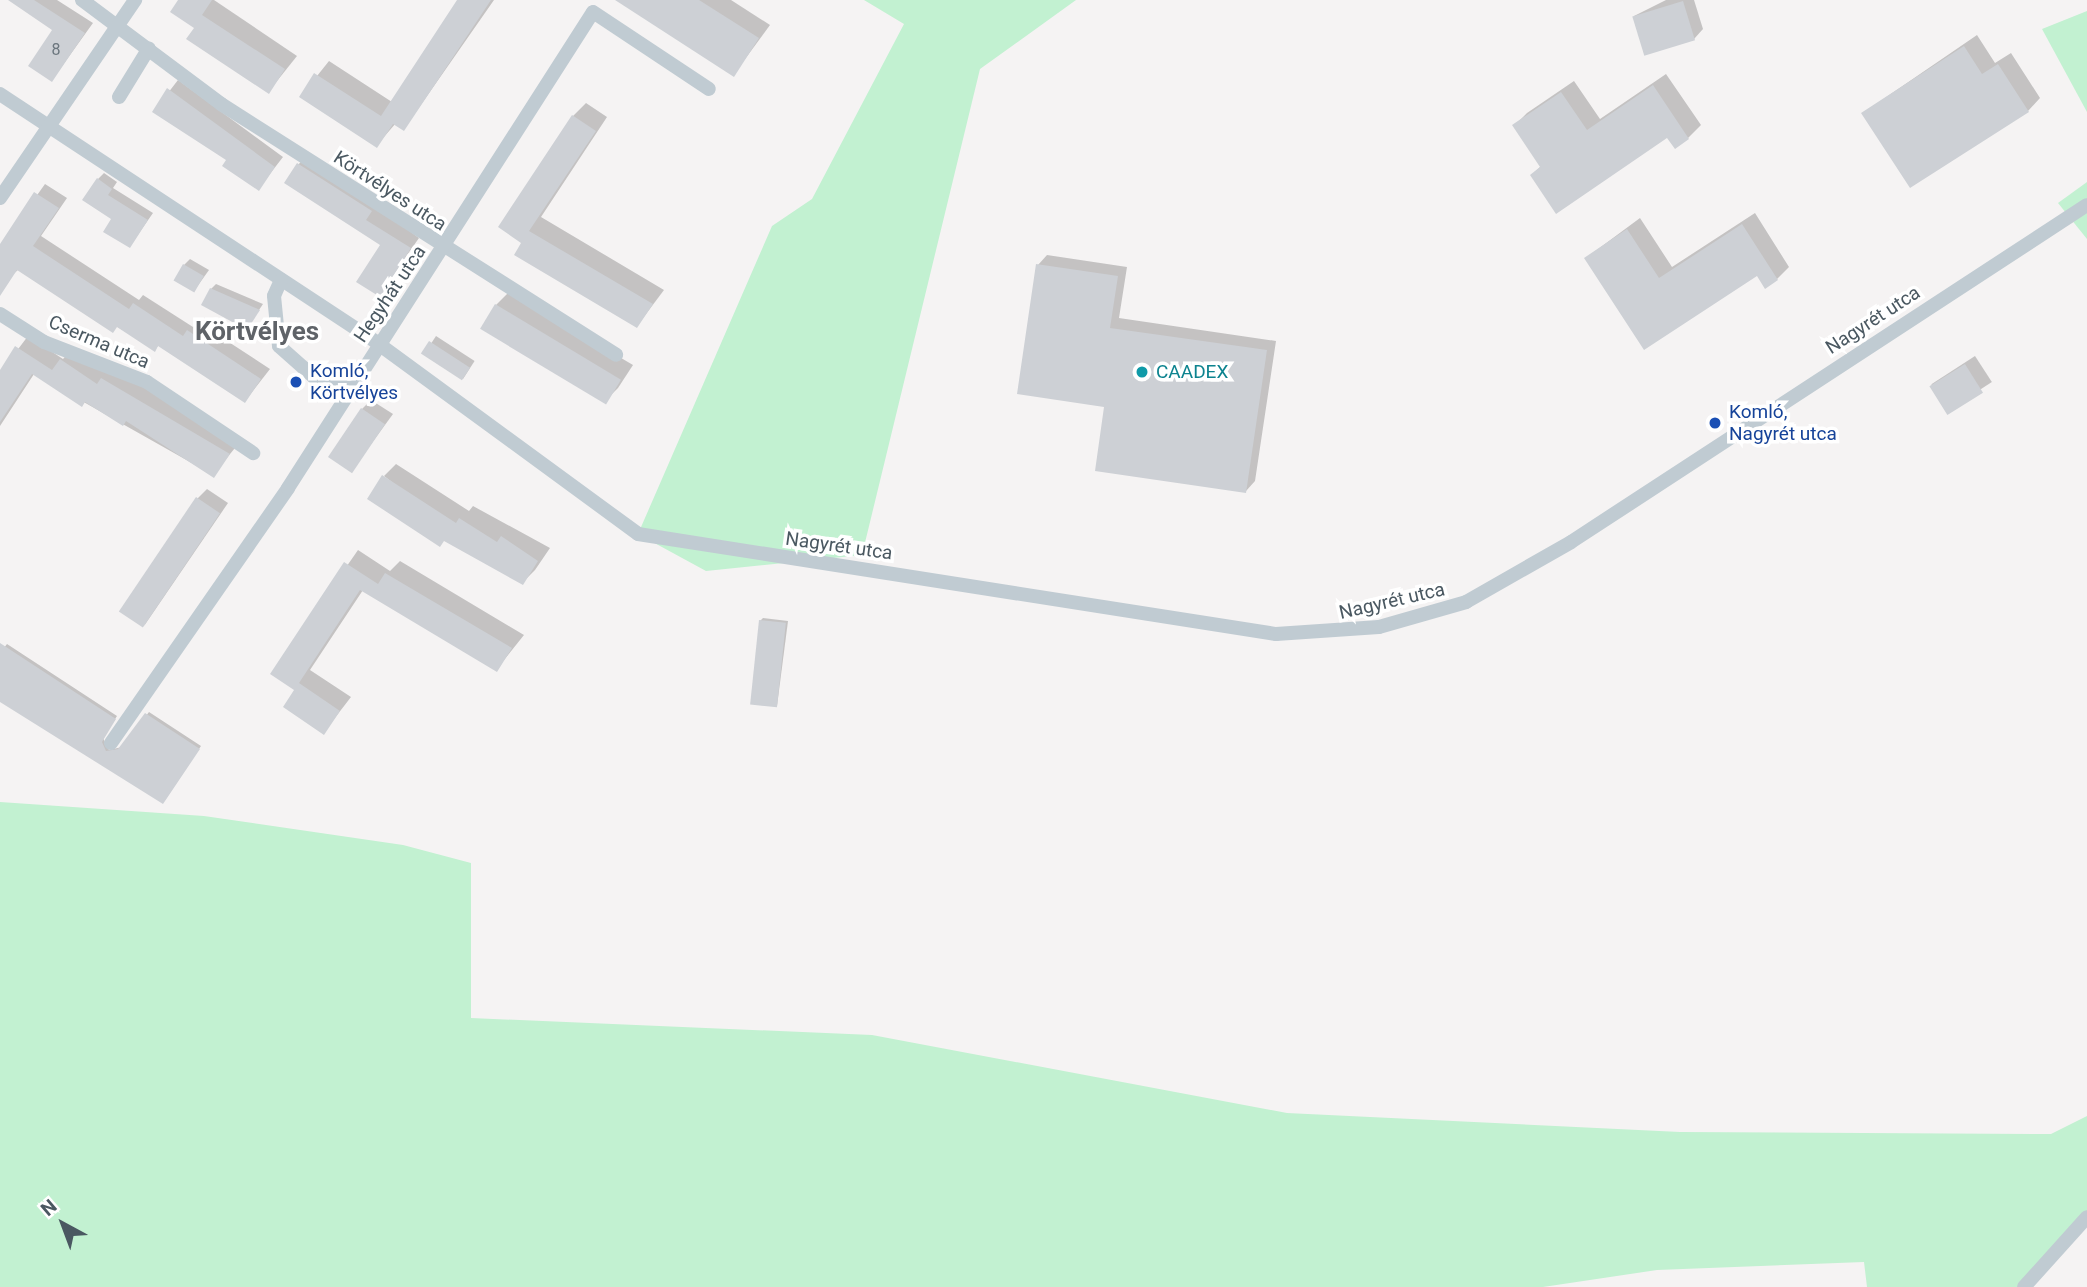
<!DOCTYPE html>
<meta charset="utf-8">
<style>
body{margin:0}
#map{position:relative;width:2087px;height:1287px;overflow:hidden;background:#f5f3f3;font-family:Roboto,sans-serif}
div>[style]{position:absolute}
.green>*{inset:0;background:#c2f1d1}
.shadow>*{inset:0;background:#0003;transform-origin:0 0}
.building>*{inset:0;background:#cdd0d5;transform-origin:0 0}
.minor>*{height:14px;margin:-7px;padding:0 7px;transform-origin:7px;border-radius:7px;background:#c0cbd2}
.dots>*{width:19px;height:19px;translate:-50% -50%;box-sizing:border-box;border:4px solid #fff;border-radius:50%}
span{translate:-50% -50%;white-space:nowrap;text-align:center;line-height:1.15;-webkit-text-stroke:7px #fff;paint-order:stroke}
.number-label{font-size:16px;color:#6b767e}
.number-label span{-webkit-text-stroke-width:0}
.street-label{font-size:19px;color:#4a5861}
.transit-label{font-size:19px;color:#164399}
.left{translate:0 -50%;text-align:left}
.culture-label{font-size:19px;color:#0d838f}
.district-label{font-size:26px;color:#5f6368;font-weight:700}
.north{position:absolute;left:28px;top:1189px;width:70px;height:70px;-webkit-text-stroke:5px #fff;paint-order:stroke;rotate:319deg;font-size:19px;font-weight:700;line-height:28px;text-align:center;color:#4a5861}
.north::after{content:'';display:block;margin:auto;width:24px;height:32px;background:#4a5861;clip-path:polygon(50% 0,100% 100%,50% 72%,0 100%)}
</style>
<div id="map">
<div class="green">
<div style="clip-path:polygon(864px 0,1076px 0,980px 69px,862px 555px,706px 571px,638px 534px,772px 226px,812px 199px,904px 24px)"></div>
<div style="clip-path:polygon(2087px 11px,2087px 112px,2042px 29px)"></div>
<div style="clip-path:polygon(2087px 182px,2087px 239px,2058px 203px)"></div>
<div style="clip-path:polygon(0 802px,204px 816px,403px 845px,471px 863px,471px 1018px,872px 1035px,1287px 1113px,1680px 1132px,2051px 1134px,2087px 1116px,2087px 1217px,2024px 1287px,1867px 1287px,1864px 1262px,1657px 1270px,1543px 1287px,0 1287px)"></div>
</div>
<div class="shadow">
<div style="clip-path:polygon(11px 0,57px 0,93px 23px,52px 80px,54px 29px)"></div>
<div style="clip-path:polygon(180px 0,214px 0,297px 56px,269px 91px,197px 27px)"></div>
<div style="clip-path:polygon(459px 0,494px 0,404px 129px,396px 123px,377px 145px,301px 96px,329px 61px,392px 102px)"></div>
<div style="clip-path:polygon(619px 0,731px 0,770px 25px,734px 74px)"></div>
<div style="clip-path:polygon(1666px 0,1694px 0,1703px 29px,1694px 39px,1634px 16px)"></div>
<div style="clip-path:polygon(1977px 35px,1995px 63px,2011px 53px,2040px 98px,2028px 111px,1863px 113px)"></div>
<div style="clip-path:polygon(1666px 74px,1701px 125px,1688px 138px,1675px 147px,1668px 136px,1532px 175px,1541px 166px,1514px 126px,1527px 113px,1574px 81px,1600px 119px)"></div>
<div style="clip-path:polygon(178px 80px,283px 157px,259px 188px,229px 160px,154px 111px)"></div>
<div style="clip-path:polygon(586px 103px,607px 117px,541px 217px,664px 290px,637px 326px,524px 243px,573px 116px)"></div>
<div style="clip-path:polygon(307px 155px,419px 238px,379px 295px,382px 245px,298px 165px)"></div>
<div style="clip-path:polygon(104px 173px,117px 182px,113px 188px,153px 213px,130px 246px,98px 179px)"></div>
<div style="clip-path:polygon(45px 184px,67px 198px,41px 236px,139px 300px,143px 295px,193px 327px,198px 322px,270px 369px,245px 401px,159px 345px,155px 349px,19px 269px,0 286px,0 247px)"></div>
<div style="clip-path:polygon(1755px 213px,1789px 267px,1777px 279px,1757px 274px,1644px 347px,1586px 258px,1640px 218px,1672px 267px)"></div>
<div style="clip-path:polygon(1047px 255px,1127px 267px,1119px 318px,1276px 341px,1255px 481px,1246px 491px,1106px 405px,1038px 265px)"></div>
<div style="clip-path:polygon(190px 259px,209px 270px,194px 291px,184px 265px)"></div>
<div style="clip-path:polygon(216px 284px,263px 304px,247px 328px,211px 289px)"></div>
<div style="clip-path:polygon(509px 292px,633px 365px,618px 388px,605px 401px,496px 305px)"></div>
<div style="clip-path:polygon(28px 336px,63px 359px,72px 349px,114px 368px,239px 443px,213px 475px,34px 374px,0 426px,0 373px)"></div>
<div style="left:436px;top:336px;width:46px;height:21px;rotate:33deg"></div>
<div style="left:1975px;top:356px;width:31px;height:52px;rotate:57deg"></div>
<div style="clip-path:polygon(371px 400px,393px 414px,352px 470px,362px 409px)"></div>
<div style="clip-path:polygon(396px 464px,469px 511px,473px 506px,550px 548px,535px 570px,522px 583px,384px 476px)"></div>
<div style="clip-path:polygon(207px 489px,228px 503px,144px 626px,198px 498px)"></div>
<div style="clip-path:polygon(358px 550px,390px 571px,400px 561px,524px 635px,496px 670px,363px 590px,310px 670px,351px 697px,324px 732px,296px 690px,272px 674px)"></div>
<div style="clip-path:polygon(763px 618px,788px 621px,777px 706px,760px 621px)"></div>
<div style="clip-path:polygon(7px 644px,117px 716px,103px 738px,109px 750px,122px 747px,149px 712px,201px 746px,165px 800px,0 699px,0 653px)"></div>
</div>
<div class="building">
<div style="clip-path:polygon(8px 0,34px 0,85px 33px,52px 82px,28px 66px,52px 30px)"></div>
<div style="clip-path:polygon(178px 0,212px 0,202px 15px,285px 69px,269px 94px,186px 39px,194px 28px,170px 12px)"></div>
<div style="clip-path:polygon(457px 0,491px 0,404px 131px,393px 124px,377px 148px,299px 97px,314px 73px,381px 116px)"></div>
<div style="clip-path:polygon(615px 0,699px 0,759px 38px,734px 77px)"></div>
<div style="left:1683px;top:1px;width:41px;height:53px;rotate:73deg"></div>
<div style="clip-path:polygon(1964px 46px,1982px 74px,1998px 64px,2029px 112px,1910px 188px,1861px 113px)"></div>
<div style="clip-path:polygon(1653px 85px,1689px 139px,1675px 149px,1667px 138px,1556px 214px,1530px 175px,1540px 167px,1512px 125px,1561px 92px,1587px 130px)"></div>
<div style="clip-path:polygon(167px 88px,275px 167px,259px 191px,222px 166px,226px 160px,152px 112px)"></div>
<div style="clip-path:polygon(572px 115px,596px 131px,529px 231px,653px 304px,637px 328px,514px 255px,521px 243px,498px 227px)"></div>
<div style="clip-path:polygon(297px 163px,372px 211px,366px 220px,411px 248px,380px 297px,356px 282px,380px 245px,284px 183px)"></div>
<div style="clip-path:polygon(97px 178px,112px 189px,108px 195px,148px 220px,130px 248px,103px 232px,111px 219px,82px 200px)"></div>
<div style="clip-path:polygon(34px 192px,59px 208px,33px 246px,129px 309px,133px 303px,183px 336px,187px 330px,261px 379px,245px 403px,158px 346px,155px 352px,117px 327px,113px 333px,17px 270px,0 296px,0 244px)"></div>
<div style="clip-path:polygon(1742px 224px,1778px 280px,1765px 289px,1757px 276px,1644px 350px,1584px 258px,1627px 229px,1659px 278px)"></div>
<div style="left:183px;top:264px;width:24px;height:19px;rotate:30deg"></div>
<div style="clip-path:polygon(1036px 264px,1118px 276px,1110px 328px,1267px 350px,1246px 493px,1095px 471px,1104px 407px,1017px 394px)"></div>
<div style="clip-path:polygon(210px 288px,260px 310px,247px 330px,201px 305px)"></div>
<div style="left:495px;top:304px;width:147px;height:29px;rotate:31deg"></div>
<div style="left:429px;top:341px;width:49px;height:15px;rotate:33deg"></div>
<div style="clip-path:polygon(15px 346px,52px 370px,60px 359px,97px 384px,101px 378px,230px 454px,214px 478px,126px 421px,123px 426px,85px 402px,82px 407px,32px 374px,0 422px,0 370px)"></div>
<div style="left:1965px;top:364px;width:34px;height:42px;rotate:58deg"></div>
<div style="left:361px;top:408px;width:29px;height:59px;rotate:34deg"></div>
<div style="clip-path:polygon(382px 475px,456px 523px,459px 518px,497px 542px,501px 536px,538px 561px,523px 585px,444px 541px,440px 547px,367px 499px)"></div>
<div style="left:196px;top:497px;width:29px;height:138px;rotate:34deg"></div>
<div style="clip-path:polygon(344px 562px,378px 584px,385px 573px,512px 648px,497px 672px,360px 590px,299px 683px,340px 711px,324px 735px,283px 707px,294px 690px,270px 674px)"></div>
<div style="left:759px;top:620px;width:27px;height:85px;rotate:6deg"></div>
<div style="clip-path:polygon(0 643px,116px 719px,102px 742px,106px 751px,118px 749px,145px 713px,200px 749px,163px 804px,0 702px)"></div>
</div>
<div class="minor">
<div style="left:82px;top:0;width:174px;rotate:36.8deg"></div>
<div style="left:221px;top:104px;width:468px;rotate:32.4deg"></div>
<div style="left:0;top:94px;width:455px;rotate:33.4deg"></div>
<div style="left:380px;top:345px;width:320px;rotate:36.2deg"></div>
<div style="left:638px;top:534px;width:646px;rotate:8.91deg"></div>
<div style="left:1276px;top:634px;width:103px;rotate:-3.9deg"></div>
<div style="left:1379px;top:627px;width:91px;rotate:-16deg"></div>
<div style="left:1466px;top:602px;width:121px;rotate:-29.7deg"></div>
<div style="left:1571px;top:542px;width:616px;rotate:-33.15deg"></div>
<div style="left:119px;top:97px;width:57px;rotate:-58.5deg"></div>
<div style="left:0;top:198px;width:240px;rotate:-55.7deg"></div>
<div style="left:281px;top:280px;width:17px;rotate:114deg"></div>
<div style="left:274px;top:296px;width:50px;rotate:84.3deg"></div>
<div style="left:279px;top:346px;width:47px;rotate:41.5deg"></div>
<div style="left:314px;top:377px;width:41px;rotate:11.3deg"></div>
<div style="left:0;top:314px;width:52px;rotate:32.5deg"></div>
<div style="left:44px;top:342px;width:110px;rotate:21.2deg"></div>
<div style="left:147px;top:382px;width:128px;rotate:33.8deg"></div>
<div style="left:111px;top:743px;width:310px;rotate:-55.2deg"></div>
<div style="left:288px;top:488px;width:565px;rotate:-57.35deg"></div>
<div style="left:593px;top:12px;width:139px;rotate:33.6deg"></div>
<div style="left:2024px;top:1287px;width:94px;rotate:-48deg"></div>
</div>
<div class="dots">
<div style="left:1142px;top:372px;background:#0f9aa8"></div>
<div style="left:296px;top:382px;background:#1a4fb4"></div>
<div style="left:1715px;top:423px;background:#1a4fb4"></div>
</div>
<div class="number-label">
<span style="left:56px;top:50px">8</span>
</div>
<div class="street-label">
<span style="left:390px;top:191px;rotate:33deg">Körtvélyes utca</span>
<span style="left:390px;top:294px;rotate:-56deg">Hegyhát utca</span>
<span style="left:1873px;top:320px;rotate:-33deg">Nagyrét utca</span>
<span style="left:99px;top:342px;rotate:23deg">Cserma utca</span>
<span style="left:839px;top:546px;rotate:8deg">Nagyrét utca</span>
<span style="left:1392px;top:601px;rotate:-13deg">Nagyrét utca</span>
</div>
<div class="transit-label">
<span class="left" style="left:310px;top:382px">Komló,<br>Körtvélyes</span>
<span class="left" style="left:1729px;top:423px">Komló,<br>Nagyrét utca</span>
</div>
<div class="culture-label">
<span class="left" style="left:1156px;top:372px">CAADEX</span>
</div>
<div class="district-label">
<span style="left:257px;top:332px">Körtvélyes</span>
</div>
<div class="north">N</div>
</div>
